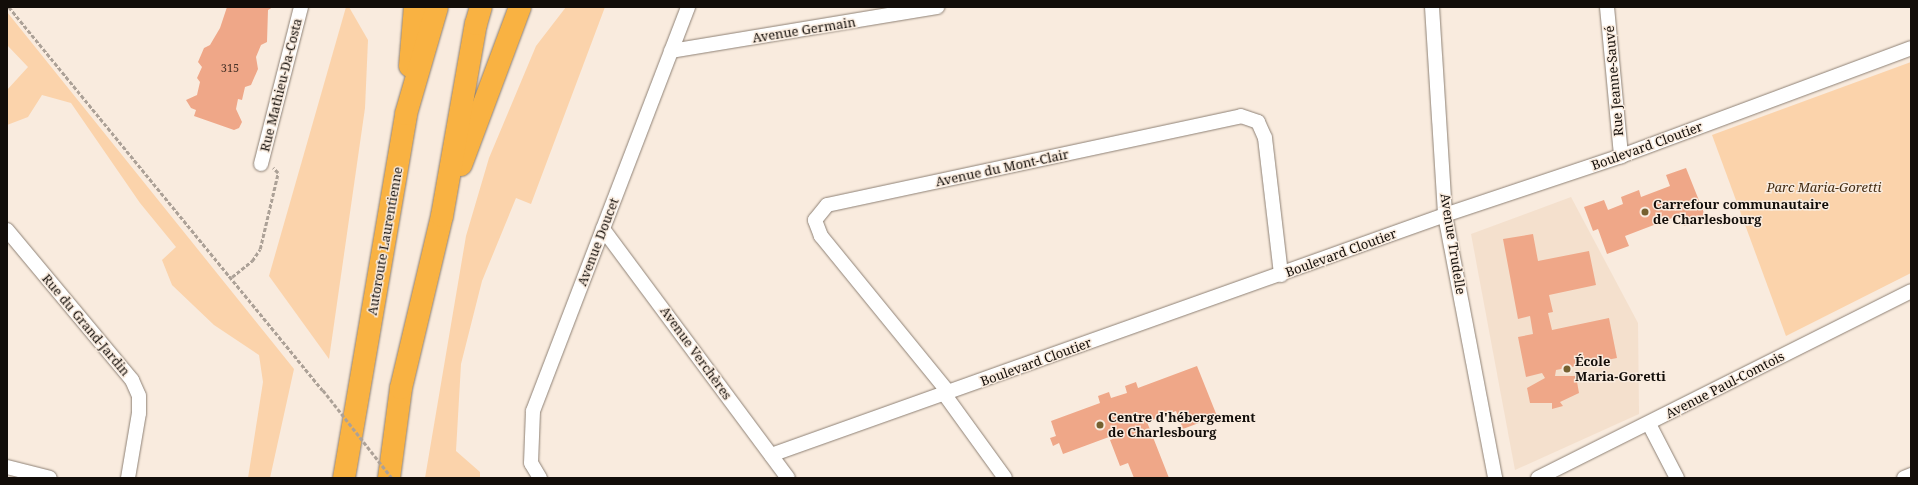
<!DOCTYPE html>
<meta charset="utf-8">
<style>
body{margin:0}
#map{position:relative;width:1918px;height:485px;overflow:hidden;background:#f9ebde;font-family:"Noto Serif",serif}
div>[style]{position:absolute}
.built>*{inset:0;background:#f4e0cd}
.green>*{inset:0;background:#fbd3ab}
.building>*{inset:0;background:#efa788}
.path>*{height:2.5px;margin-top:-1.25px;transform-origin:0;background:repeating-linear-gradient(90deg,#aca197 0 4px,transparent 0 6px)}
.roads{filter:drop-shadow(0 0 1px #8e8175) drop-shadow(0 0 1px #8e8175)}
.street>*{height:14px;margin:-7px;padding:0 7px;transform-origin:7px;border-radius:7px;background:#fff}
.highway>*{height:22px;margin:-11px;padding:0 11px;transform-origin:11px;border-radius:11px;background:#f9b242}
.path-bridge>*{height:2.5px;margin-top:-1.25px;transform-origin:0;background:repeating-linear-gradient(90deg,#aca197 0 4px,transparent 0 6px)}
.dots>*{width:11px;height:11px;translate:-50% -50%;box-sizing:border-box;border:2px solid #f9ebde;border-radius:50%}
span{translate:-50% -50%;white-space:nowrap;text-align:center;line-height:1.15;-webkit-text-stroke:3px #f9ebde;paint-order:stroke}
.number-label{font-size:11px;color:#493429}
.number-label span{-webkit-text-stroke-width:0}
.street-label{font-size:13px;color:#120d09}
.park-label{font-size:13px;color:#412a11;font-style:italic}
.poi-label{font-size:13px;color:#120d09;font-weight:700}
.left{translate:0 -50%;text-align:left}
.frame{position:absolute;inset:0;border:8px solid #120d09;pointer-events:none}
</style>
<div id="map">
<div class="built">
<div style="clip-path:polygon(1571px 197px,1638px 323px,1639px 414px,1515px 470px,1471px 234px)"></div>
</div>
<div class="green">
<div style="clip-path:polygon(346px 7px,349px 7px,368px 40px,365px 108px,329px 359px,269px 276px)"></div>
<div style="clip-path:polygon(566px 7px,605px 7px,531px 204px,516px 198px,482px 281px,461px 364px,456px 451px,480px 472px,480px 478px,425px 478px,466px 236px,489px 158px,536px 46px)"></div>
<div style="clip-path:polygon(7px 12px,294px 369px,270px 478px,248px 478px,263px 382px,259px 355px,214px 325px,172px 285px,162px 260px,176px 247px,140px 203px,71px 103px,42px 95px,28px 117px,7px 125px,7px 90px,28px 67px,7px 45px)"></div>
<div style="clip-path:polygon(1911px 62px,1911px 273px,1786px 336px,1712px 135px)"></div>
</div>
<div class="building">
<div style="clip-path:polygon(227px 7px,273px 7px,268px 10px,267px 42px,261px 45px,256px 57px,258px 69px,251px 85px,245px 87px,242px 100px,238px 99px,236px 109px,242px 122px,239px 128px,234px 130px,194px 116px,196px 110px,191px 108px,186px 100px,197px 95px,200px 82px,197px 78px,202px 67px,198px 62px,204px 48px,210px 45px,220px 28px)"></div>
<div style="clip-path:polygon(1686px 168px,1706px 218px,1684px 226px,1680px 215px,1625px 236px,1629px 246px,1607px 254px,1598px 229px,1593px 231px,1584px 207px,1604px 200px,1608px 210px,1623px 204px,1621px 197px,1639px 190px,1641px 197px,1670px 186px,1666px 175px)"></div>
<div style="clip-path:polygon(1533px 234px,1538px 261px,1589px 251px,1596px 285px,1549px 295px,1553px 312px,1548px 313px,1552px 330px,1609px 318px,1617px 358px,1556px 370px,1555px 376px,1576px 376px,1579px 393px,1560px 402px,1563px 406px,1552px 409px,1552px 403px,1530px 403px,1527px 388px,1545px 378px,1542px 373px,1526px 377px,1518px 337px,1533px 334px,1530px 316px,1518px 319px,1503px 239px)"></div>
<div style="clip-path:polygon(1197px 366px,1217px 416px,1183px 429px,1176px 411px,1147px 422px,1169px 478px,1134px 478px,1128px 463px,1120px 466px,1110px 440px,1118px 437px,1117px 434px,1063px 454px,1059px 443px,1053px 446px,1050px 438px,1056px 436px,1051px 421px,1100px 403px,1098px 396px,1109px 392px,1111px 398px,1127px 393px,1125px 386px,1136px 382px,1138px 388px)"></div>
</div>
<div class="path">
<div style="left:9px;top:7px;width:495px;rotate:50.7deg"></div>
<div style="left:232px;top:277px;width:26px;rotate:-39deg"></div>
<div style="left:252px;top:261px;width:14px;rotate:-56deg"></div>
<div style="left:260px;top:249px;width:78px;rotate:-76.7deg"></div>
<div style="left:278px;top:173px;width:7px;rotate:-135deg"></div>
</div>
<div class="roads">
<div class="street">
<div style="left:1432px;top:7px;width:208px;rotate:86.4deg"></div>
<div style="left:1445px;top:215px;width:268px;rotate:79.2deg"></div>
<div style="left:1607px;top:7px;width:150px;rotate:84.6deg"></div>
<div style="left:671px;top:51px;width:270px;rotate:-9.4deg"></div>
<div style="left:261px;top:164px;width:162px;rotate:-75.7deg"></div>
<div style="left:603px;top:229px;width:310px;rotate:53.4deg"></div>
<div style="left:7px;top:230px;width:195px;rotate:50.2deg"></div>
<div style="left:132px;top:380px;width:17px;rotate:66deg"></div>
<div style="left:139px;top:396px;width:17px;rotate:90deg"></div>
<div style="left:139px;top:413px;width:66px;rotate:99.6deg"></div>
<div style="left:949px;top:393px;width:203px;rotate:-129.2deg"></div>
<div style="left:821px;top:236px;width:17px;rotate:-111deg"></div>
<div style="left:815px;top:220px;width:19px;rotate:-51deg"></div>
<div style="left:827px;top:205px;width:423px;rotate:-12.1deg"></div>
<div style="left:1241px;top:116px;width:18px;rotate:19deg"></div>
<div style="left:1258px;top:122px;width:17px;rotate:66deg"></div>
<div style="left:1265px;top:138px;width:138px;rotate:83.3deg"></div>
<div style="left:945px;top:395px;width:102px;rotate:54.1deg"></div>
<div style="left:1649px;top:424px;width:61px;rotate:62.6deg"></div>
<div style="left:771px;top:455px;width:715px;rotate:-19.6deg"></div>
<div style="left:1445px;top:215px;width:186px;rotate:-18.5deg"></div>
<div style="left:1621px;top:156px;width:309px;rotate:-20.4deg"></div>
<div style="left:7px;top:467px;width:44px;rotate:14.3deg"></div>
<div style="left:540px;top:478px;width:17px;rotate:-121deg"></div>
<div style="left:531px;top:463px;width:52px;rotate:-87.8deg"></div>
<div style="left:533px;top:411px;width:433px;rotate:-69deg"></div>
<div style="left:1538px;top:478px;width:417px;rotate:-26.6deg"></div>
<div style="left:1904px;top:478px;width:8px;rotate:-23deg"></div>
</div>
<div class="highway">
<div style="left:410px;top:66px;width:59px;rotate:-85.2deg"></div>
<div style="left:461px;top:165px;width:169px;rotate:-69.5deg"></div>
<div style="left:344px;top:478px;width:369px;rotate:-80.3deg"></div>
<div style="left:406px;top:114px;width:111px;rotate:-73.8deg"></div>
<div style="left:389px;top:478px;width:91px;rotate:-82.4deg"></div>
<div style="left:401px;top:388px;width:177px;rotate:-76.6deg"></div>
<div style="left:442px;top:216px;width:195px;rotate:-80deg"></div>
<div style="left:476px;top:24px;width:18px;rotate:-74deg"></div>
</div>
</div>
<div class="path-bridge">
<div style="left:323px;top:390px;width:112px;rotate:51.9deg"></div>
</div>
<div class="dots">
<div style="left:1645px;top:212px;background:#756130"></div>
<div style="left:1567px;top:369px;background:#756130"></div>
<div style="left:1100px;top:425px;background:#756130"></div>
</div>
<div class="number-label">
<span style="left:230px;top:68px">315</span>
</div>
<div class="street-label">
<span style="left:804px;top:30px;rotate:-9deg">Avenue Germain</span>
<span style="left:1614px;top:81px;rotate:-95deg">Rue Jeanne-Sauvé</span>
<span style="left:281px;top:85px;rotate:-76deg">Rue Mathieu-Da-Costa</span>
<span style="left:1647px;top:146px;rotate:-20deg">Boulevard Cloutier</span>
<span style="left:1002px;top:168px;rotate:-12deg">Avenue du Mont-Clair</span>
<span style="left:385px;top:241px;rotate:-80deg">Autoroute Laurentienne</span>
<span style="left:598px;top:242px;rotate:-69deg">Avenue Doucet</span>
<span style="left:1453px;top:244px;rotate:81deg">Avenue Trudelle</span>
<span style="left:1341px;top:253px;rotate:-20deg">Boulevard Cloutier</span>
<span style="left:86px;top:325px;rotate:50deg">Rue du Grand-Jardin</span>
<span style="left:696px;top:353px;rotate:54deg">Avenue Verchères</span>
<span style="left:1036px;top:362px;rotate:-20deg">Boulevard Cloutier</span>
<span style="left:1725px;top:385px;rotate:-27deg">Avenue Paul-Comtois</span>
</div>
<div class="park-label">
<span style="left:1824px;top:187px">Parc Maria-Goretti</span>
</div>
<div class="poi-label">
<span class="left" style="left:1653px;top:212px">Carrefour communautaire<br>de Charlesbourg</span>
<span class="left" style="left:1575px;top:369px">École<br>Maria-Goretti</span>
<span class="left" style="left:1108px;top:425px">Centre d'hébergement<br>de Charlesbourg</span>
</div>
<div class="frame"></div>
</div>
